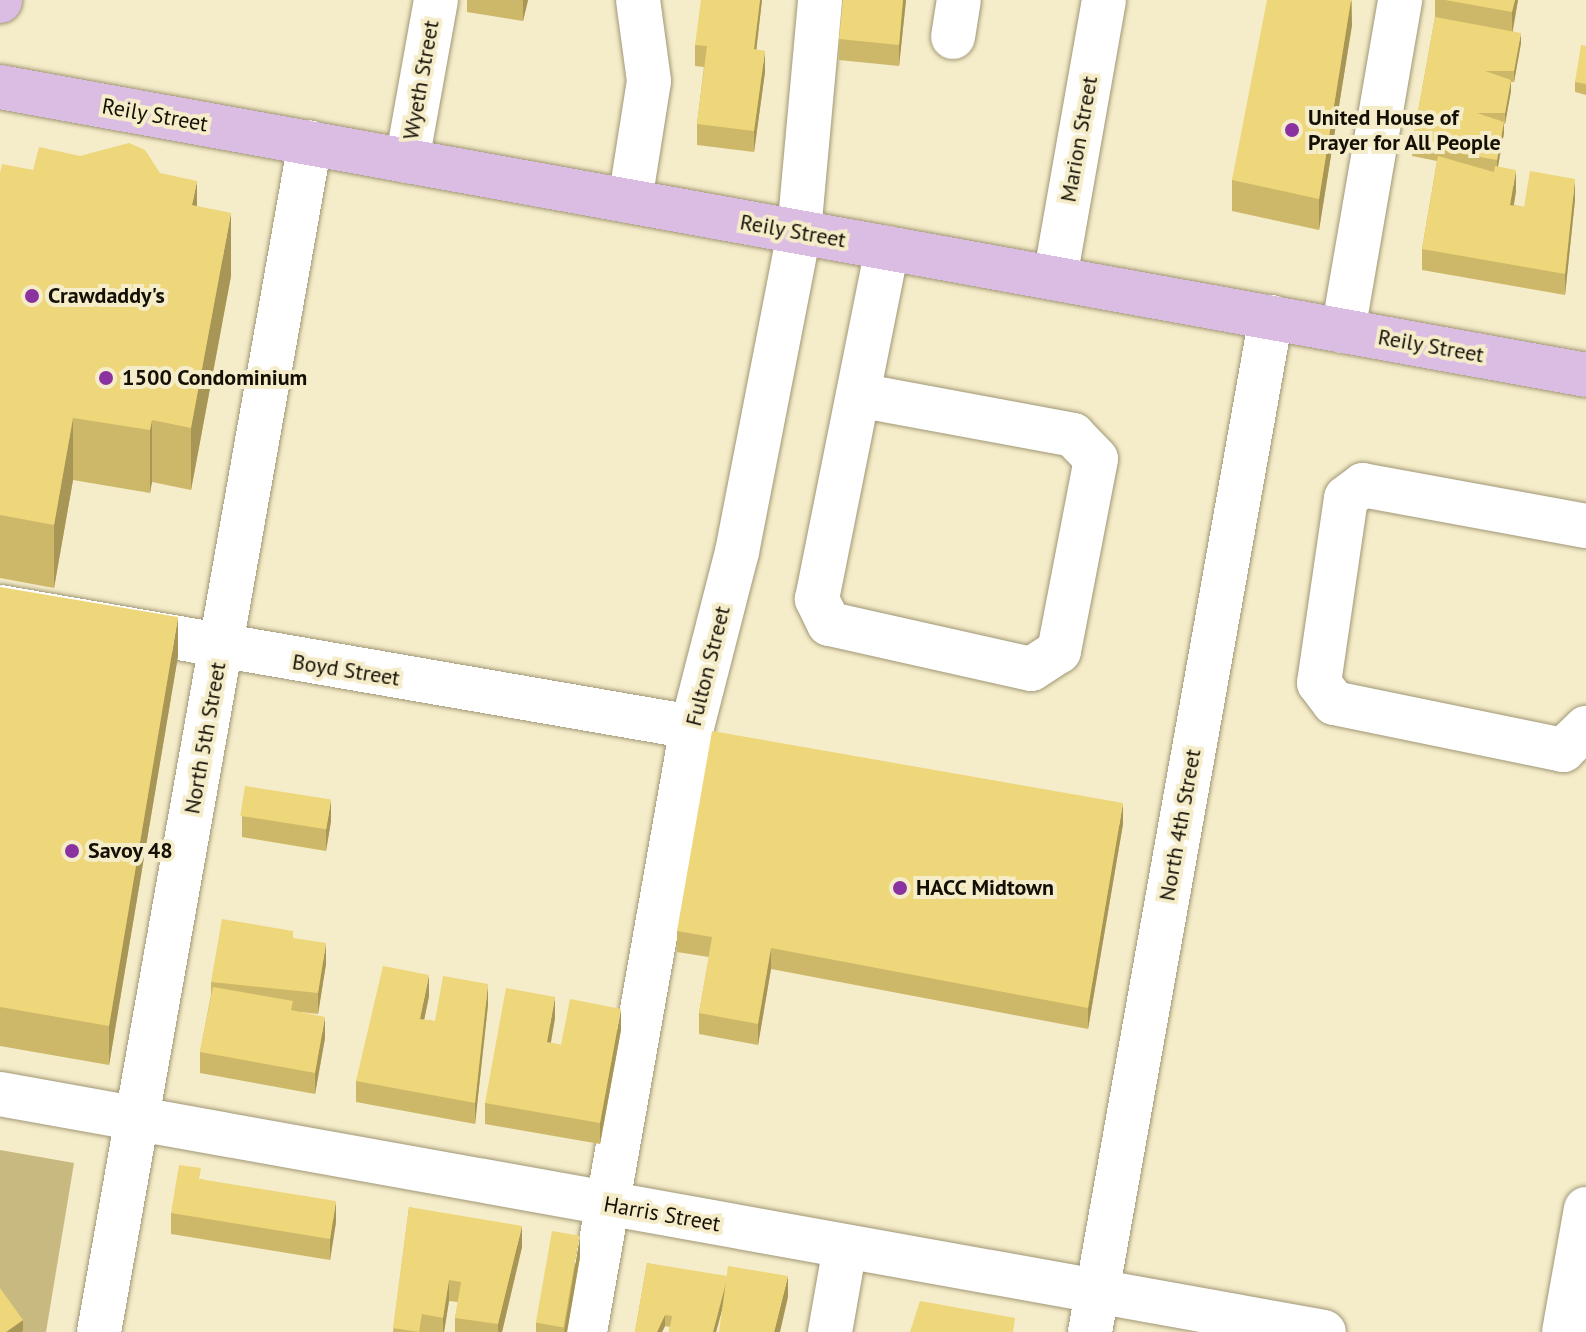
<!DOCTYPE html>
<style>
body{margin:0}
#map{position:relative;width:1586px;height:1332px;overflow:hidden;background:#f5ecc9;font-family:"PT Sans",sans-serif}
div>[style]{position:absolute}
.green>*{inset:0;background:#c8b981}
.roads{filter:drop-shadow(0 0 2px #a09776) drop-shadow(0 0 2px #a09776)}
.minor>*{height:44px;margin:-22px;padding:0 22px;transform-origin:22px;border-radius:22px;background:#fff}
.major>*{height:44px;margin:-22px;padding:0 22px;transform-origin:22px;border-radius:22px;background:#dbbce3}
.wall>*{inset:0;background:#cdb869}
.shaded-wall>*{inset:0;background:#a79655}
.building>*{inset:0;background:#eed67a;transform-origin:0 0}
.dots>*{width:22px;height:22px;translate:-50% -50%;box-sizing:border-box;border:4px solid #f5ecc9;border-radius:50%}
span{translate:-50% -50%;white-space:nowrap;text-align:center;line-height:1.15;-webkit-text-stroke:8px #f5ecc9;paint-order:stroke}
.street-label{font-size:22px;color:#141005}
.poi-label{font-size:22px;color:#141005;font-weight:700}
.left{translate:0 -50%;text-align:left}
</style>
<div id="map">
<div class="green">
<div style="clip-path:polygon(0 1150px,74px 1163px,46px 1332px,0 1332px)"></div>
</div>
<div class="roads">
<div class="minor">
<div style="left:953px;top:37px;width:37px;rotate:-81deg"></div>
<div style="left:407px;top:161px;width:164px;rotate:-79.8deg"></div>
<div style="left:630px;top:201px;width:121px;rotate:-81deg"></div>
<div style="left:649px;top:81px;width:82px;rotate:-97.7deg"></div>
<div style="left:1055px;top:278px;width:282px;rotate:-80deg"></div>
<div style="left:1343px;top:331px;width:336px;rotate:-80.2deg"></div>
<div style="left:858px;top:395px;width:219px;rotate:10.5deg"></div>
<div style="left:1073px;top:435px;width:33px;rotate:46deg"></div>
<div style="left:1096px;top:459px;width:196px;rotate:100.9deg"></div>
<div style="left:1059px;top:651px;width:33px;rotate:147deg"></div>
<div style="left:1031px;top:669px;width:207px;rotate:-167.4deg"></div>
<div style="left:829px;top:624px;width:28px;rotate:-116deg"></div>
<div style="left:817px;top:599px;width:358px;rotate:-78.7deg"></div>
<div style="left:1586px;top:526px;width:227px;rotate:-169.6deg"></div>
<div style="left:1363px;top:485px;width:21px;rotate:143deg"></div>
<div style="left:1346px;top:498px;width:187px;rotate:98.3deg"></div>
<div style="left:1319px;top:683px;width:25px;rotate:53deg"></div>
<div style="left:1334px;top:703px;width:234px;rotate:11.6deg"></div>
<div style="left:1563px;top:750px;width:32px;rotate:-44deg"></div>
<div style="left:0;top:607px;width:702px;rotate:9.84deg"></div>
<div style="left:0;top:1094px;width:1345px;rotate:10.19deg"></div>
<div style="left:99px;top:1332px;width:1208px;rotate:-79.94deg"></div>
<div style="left:585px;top:1332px;width:614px;rotate:-79.97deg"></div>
<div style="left:692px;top:727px;width:181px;rotate:-75.6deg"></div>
<div style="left:737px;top:552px;width:326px;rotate:-79deg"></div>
<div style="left:799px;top:232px;width:233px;rotate:-84.8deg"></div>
<div style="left:830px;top:1332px;width:86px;rotate:-80deg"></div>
<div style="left:1090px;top:1332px;width:1031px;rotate:-79.89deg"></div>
<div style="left:1564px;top:1332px;width:125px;rotate:-79.9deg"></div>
</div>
<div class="major">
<div style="left:0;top:1px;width:1px;rotate:-90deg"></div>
<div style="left:0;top:87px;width:1612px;rotate:10.29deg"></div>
</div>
</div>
<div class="wall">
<div style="clip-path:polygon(467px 0,528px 0,523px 21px,467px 12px)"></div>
<div style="clip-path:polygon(762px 0,756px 50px,765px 72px,754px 152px,697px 145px,697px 124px,704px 67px,695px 66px,695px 45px)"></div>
<div style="clip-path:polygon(843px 0,906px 0,899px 66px,839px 60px,839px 39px)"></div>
<div style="clip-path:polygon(1352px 0,1352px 25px,1319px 230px,1232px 211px,1232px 180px)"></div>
<div style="clip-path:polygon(1435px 0,1518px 0,1513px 31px,1521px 43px,1514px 82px,1511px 82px,1511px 91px,1505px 124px,1504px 124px,1504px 133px,1498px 167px,1516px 191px,1514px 205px,1524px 207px,1575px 200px,1565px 295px,1422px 270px,1422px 249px,1437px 161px,1412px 156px,1412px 145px,1435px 17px)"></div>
<div style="clip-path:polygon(1586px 46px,1586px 95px,1575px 92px,1575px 82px)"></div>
<div style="clip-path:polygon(33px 170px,160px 173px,197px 206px,231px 276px,191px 490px,152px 482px,150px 493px,73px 480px,54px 588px,0 578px,0 173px)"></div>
<div style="clip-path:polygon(0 587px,178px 656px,109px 1065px,0 1046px)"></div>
<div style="clip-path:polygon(242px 816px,331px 821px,326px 851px,242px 837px)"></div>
<div style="clip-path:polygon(1123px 824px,1088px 1029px,771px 969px,758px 1045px,699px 1034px,699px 1013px,709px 957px,677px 952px,677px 931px)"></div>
<div style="clip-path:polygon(293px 938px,326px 964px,318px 1014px,301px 1012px,325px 1038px,315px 1094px,200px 1073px,200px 1052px,211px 995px,211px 982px)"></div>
<div style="clip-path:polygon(429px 996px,424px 1020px,435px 1021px,488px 1005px,475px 1124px,356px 1102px,356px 1081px)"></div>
<div style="clip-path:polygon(555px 1018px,551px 1043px,561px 1045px,621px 1030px,600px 1144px,485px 1124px,485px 1103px)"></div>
<div style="clip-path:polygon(201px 1179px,336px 1222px,330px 1260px,171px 1234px,171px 1213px)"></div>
<div style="clip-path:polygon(409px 1207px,522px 1247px,502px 1332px,455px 1332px,455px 1318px,458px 1302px,449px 1301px,444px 1332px,393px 1332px)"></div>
<div style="clip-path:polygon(580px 1257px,567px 1332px,536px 1332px,536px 1323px)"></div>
<div style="clip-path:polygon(647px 1263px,788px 1297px,723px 1307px,716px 1332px,669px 1332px,670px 1327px,665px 1326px,662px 1332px,635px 1332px)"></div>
</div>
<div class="shaded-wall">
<div style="clip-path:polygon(523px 0,528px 0,523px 21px)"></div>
<div style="clip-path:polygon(760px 0,762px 0,754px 70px,754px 49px)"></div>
<div style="clip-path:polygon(903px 0,906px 0,899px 66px,899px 45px)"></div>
<div style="clip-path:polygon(1351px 0,1352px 25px,1319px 230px,1319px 199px)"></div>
<div style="clip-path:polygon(1515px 0,1518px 0,1512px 33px,1512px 12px)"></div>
<div style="clip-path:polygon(1521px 33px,1521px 43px,1514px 82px,1514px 71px)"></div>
<div style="clip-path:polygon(765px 51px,765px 72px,754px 152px,754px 131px)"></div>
<div style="clip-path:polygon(1511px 80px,1511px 91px,1505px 124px,1505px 113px)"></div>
<div style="clip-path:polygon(1504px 122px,1504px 133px,1497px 171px,1497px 160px)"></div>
<div style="clip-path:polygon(1516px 170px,1516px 191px,1510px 226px,1510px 205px)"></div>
<div style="clip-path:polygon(1575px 179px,1575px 200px,1565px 295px,1565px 274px)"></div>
<div style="clip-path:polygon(197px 181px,197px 243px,192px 205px)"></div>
<div style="clip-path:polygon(231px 213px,231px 276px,191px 490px,191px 428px)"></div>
<div style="clip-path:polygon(73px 418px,73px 480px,54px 588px,54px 525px)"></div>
<div style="clip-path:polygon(152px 420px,152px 482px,150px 493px,150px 430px)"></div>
<div style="clip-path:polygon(178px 617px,178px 656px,109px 1065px,109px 1026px)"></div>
<div style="clip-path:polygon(331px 800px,331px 821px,326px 851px,326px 830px)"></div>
<div style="clip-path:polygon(1123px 803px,1123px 824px,1088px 1029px,1088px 1008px)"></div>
<div style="clip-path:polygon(326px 943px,326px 964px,318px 1014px,318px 993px)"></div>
<div style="clip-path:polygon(771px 948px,771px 969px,758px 1045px,758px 1024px)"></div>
<div style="clip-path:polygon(429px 975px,429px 996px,420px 1040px,420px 1019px)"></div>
<div style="clip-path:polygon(488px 984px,488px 1005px,475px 1124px,475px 1103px)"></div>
<div style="clip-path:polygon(555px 997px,555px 1018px,547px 1063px,547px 1042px)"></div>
<div style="clip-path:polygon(621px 1009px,621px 1030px,600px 1144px,600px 1123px)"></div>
<div style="clip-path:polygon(325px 1017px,325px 1038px,315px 1094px,315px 1073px)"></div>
<div style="clip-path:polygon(336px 1201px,336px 1222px,330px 1260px,330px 1239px)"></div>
<div style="clip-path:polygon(522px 1226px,522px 1247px,502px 1332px,498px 1332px,498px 1324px)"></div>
<div style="clip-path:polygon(580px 1236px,580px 1257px,567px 1332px,564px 1332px)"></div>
<div style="clip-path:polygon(728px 1276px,728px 1287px,716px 1332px,713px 1332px)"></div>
<div style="clip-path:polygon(788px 1276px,788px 1297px,780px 1332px,774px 1332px)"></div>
<div style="clip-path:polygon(449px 1280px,449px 1301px,444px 1332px,443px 1332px,443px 1318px)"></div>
<div style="clip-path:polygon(665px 1315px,665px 1326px,662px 1332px,657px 1332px)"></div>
<div style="clip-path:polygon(23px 1320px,23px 1331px,21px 1332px,6px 1332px)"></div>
</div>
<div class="building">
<div style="clip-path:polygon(701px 0,760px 0,754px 49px,765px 51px,754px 131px,697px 124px,707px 46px,695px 45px)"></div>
<div style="clip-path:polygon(843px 0,903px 0,899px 45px,839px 39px)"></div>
<div style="clip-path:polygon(1267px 0,1351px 0,1319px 199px,1232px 180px)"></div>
<div style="clip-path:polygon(1445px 0,1515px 0,1512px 12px)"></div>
<div style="clip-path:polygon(1435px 17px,1521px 33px,1514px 71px,1485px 71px,1511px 80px,1505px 113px,1477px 113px,1504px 122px,1497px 160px,1412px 145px)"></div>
<div style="clip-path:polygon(1581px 45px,1586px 46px,1586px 84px,1575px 82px)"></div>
<div style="clip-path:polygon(129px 143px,145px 150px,160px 173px,197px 181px,192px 205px,231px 213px,191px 428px,152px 420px,150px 430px,73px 418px,54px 525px,0 515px,0 173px,2px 164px,33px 170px,39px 147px,80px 156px)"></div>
<div style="clip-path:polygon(1438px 156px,1494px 172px,1495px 166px,1516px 170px,1510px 205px,1524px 207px,1530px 171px,1575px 179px,1565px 274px,1422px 249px)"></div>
<div style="clip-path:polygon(0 587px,178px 617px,109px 1026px,0 1007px)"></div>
<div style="clip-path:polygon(712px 731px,1123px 803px,1088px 1008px,771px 948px,758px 1024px,699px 1013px,712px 937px,677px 931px)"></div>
<div style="left:245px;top:786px;width:87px;height:30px;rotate:9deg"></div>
<div style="clip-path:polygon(222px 919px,293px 931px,293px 938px,326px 943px,318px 993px,211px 982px)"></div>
<div style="clip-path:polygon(383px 966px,429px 975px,420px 1019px,428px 1020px,435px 1021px,443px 976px,488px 984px,475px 1103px,356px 1081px)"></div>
<div style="clip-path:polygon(213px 987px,293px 1001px,291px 1010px,325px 1017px,315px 1073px,200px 1052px)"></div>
<div style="clip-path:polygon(506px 988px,555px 997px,547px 1042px,561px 1045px,570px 999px,621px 1009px,600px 1123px,485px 1103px)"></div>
<div style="clip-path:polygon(179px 1165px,201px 1168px,199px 1179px,336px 1201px,330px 1239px,171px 1213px)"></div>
<div style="clip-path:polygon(409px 1207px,522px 1226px,498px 1324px,455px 1318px,461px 1282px,449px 1280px,443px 1318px,422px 1314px,419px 1332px,393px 1328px)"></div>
<div style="left:552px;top:1231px;width:28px;height:93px;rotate:10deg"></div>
<div style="clip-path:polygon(647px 1263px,727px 1276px,725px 1286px,713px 1332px,669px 1332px,672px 1316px,665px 1315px,657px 1332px,635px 1332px)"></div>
<div style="clip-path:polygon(728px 1266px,788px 1276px,774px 1332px,719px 1332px)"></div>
<div style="clip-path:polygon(0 1288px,23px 1320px,6px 1332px,0 1332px)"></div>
<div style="clip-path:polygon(920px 1301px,1015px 1318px,1013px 1332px,910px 1332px)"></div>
</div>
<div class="dots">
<div style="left:1292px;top:130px;background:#8a329f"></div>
<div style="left:32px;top:296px;background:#8a329f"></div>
<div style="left:106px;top:378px;background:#8a329f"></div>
<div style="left:72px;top:851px;background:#8a329f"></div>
<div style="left:900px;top:888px;background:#8a329f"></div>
</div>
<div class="street-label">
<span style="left:421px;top:80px;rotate:-80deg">Wyeth Street</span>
<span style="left:155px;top:115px;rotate:10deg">Reily Street</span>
<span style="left:1079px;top:139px;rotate:-80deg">Marion Street</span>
<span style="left:793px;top:231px;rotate:10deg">Reily Street</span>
<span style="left:1431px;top:346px;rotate:10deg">Reily Street</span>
<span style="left:708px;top:666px;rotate:-76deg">Fulton Street</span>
<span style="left:346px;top:670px;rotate:9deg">Boyd Street</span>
<span style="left:205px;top:738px;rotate:-80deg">North 5th Street</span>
<span style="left:1180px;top:825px;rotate:-80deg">North 4th Street</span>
<span style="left:662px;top:1214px;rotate:10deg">Harris Street</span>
</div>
<div class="poi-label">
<span class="left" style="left:1308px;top:130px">United House of<br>Prayer for All People</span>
<span class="left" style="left:48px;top:296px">Crawdaddy's</span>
<span class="left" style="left:122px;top:378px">1500 Condominium</span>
<span class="left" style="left:88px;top:851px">Savoy 48</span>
<span class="left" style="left:916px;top:888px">HACC Midtown</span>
</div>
</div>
